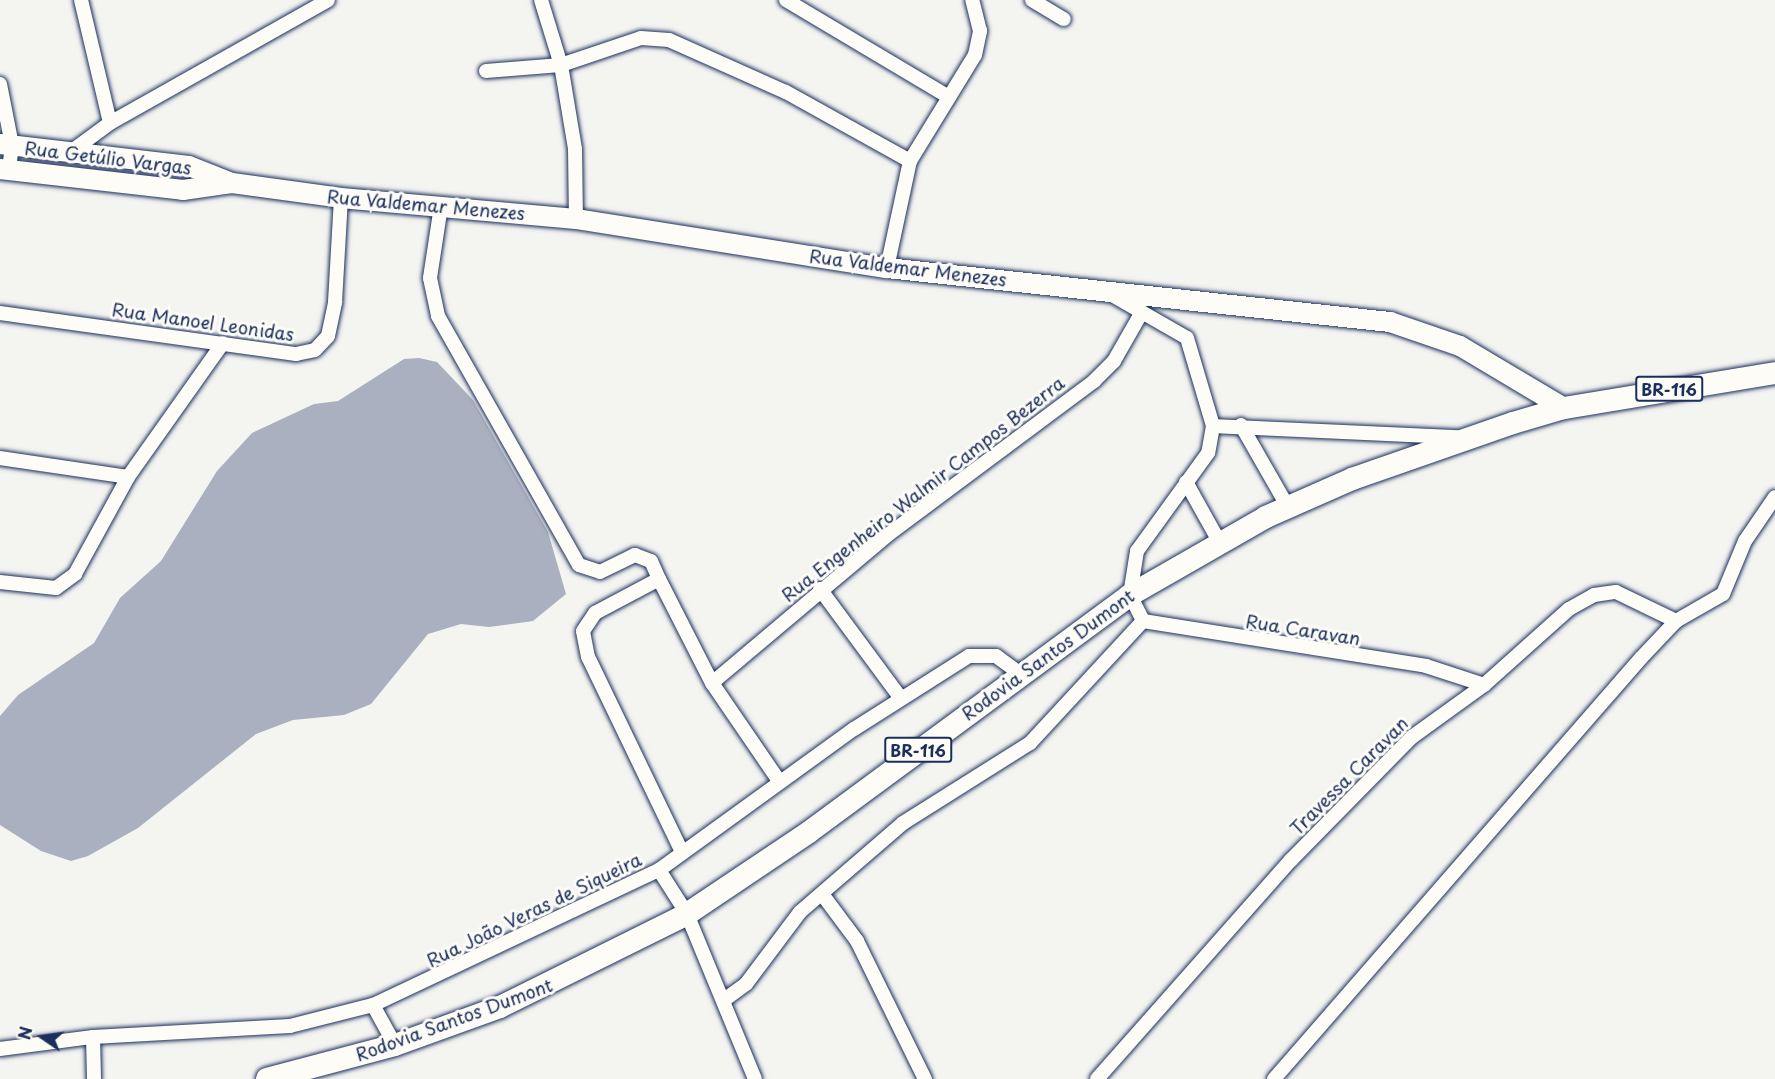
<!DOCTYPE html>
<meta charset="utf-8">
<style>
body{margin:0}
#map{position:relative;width:1775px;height:1079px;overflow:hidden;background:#f4f4f1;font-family:"Playpen Sans",sans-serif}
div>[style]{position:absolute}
.green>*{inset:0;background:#d4d6db}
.water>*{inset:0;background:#aab0bf}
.roads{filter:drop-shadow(0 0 2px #1b2f5e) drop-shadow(0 0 2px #1b2f5e)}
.minor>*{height:14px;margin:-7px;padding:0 7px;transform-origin:7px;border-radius:7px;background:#fdfcf7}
.secondary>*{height:20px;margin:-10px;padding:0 10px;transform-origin:10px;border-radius:10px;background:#fdfcf7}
.trunk>*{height:22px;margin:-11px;padding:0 11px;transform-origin:11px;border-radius:11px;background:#fdfcf7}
span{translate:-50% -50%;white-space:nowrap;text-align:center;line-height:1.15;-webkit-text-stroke:6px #fdfcf7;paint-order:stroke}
.shield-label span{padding:2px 4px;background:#fdfcf7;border:2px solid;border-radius:4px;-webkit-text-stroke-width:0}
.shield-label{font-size:16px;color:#1b2f5e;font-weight:700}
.street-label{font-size:18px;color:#1b2f5e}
.north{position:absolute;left:12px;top:1007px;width:60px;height:60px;-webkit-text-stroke:4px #fdfcf7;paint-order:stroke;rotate:283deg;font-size:16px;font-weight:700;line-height:24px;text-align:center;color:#1b2f5e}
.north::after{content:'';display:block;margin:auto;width:21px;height:27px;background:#1b2f5e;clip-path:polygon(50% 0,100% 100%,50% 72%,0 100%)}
</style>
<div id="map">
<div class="green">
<div style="clip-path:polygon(27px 154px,191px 170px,193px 179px,190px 184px,26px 164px)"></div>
</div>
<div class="water">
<div style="clip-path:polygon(419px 358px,437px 362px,473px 400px,548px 532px,566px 594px,533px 621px,489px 627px,461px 624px,428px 634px,371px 704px,344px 715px,293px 720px,256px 734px,138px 828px,88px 856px,71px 861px,41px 851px,0 825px,0 716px,18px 695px,94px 643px,120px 598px,161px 561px,217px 471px,252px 433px,314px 404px,338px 401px,404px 359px)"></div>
</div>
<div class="roads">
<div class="minor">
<div style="left:81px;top:0;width:126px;rotate:76.7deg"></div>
<div style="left:541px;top:0;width:68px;rotate:72.9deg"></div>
<div style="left:561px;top:65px;width:85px;rotate:80.5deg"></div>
<div style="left:575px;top:149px;width:70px;rotate:89.2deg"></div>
<div style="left:786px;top:0;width:187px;rotate:30.8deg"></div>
<div style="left:1032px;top:0;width:37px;rotate:31deg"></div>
<div style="left:486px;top:71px;width:75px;rotate:-4.6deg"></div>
<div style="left:561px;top:65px;width:84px;rotate:-18.6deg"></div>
<div style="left:641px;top:38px;width:28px;rotate:4deg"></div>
<div style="left:669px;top:40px;width:128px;rotate:24deg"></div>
<div style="left:786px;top:92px;width:142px;rotate:29.1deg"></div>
<div style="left:0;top:84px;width:62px;rotate:78.9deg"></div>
<div style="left:12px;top:145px;width:25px;rotate:97deg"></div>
<div style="left:72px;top:151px;width:47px;rotate:-36.4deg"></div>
<div style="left:110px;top:123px;width:250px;rotate:-29.4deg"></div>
<div style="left:441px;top:206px;width:73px;rotate:98.7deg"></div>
<div style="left:430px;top:278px;width:39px;rotate:78deg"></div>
<div style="left:438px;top:316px;width:286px;rotate:60.5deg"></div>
<div style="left:579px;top:565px;width:22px;rotate:18deg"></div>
<div style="left:600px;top:572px;width:39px;rotate:-26deg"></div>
<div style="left:635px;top:555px;width:17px;rotate:21deg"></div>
<div style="left:651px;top:561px;width:20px;rotate:66deg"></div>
<div style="left:887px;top:268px;width:109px;rotate:-77.9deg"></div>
<div style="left:910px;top:161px;width:124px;rotate:-58.5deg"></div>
<div style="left:975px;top:55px;width:25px;rotate:-78deg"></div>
<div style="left:980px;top:31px;width:32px;rotate:-104deg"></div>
<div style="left:1112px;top:295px;width:86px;rotate:29.8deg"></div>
<div style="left:1187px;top:338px;width:92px;rotate:73.5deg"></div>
<div style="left:1213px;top:426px;width:27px;rotate:100deg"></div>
<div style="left:1208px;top:453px;width:121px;rotate:125.9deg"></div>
<div style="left:1137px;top:551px;width:45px;rotate:99deg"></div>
<div style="left:1130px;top:595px;width:29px;rotate:63deg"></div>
<div style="left:1143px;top:621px;width:287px;rotate:9deg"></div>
<div style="left:1426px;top:666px;width:61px;rotate:18.1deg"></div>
<div style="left:0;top:313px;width:299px;rotate:7.9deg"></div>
<div style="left:296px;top:354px;width:19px;rotate:-12deg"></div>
<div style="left:315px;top:350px;width:19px;rotate:-47deg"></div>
<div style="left:328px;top:336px;width:35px;rotate:-78deg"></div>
<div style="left:335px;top:302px;width:104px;rotate:-86.7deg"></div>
<div style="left:1241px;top:425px;width:95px;rotate:60.2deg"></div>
<div style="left:1213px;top:426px;width:244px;rotate:2.6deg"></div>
<div style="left:0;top:458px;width:129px;rotate:8.4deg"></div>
<div style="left:1186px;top:482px;width:70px;rotate:60.9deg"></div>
<div style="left:0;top:582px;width:56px;rotate:6.1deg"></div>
<div style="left:56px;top:588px;width:24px;rotate:-36deg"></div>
<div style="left:75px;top:574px;width:111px;rotate:-61.3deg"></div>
<div style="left:128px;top:477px;width:164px;rotate:-54.7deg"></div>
<div style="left:820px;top:589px;width:134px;rotate:53.5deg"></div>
<div style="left:712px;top:683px;width:231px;rotate:-40.1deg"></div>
<div style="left:889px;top:534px;width:256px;rotate:-36.7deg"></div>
<div style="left:1094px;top:381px;width:28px;rotate:-45deg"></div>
<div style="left:1114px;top:361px;width:56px;rotate:-60.3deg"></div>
<div style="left:682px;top:852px;width:216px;rotate:-115.7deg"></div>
<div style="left:588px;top:657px;width:26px;rotate:-101deg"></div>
<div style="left:583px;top:631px;width:22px;rotate:-56deg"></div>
<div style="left:595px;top:613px;width:72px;rotate:-28deg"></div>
<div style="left:659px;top:579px;width:117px;rotate:63deg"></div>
<div style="left:712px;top:683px;width:119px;rotate:55.6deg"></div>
<div style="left:659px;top:870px;width:52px;rotate:57.5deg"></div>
<div style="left:687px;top:914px;width:178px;rotate:67.6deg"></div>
<div style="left:822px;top:894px;width:59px;rotate:53.3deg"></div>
<div style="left:857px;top:941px;width:154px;rotate:63.8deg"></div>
<div style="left:724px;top:1000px;width:27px;rotate:-36deg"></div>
<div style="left:746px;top:984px;width:90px;rotate:-53.1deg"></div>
<div style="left:800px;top:912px;width:136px;rotate:-40.8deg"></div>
<div style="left:903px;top:823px;width:150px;rotate:-32.2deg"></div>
<div style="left:1030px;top:743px;width:166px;rotate:-47.2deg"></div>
<div style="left:373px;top:1005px;width:46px;rotate:61.2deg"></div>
<div style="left:93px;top:1037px;width:42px;rotate:88.6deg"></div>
<div style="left:0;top:1049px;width:94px;rotate:-7.4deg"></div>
<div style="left:93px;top:1037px;width:197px;rotate:-3.2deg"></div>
<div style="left:290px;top:1026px;width:86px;rotate:-14.2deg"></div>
<div style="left:373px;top:1005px;width:316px;rotate:-25.3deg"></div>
<div style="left:659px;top:870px;width:241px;rotate:-35.9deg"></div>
<div style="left:854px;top:729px;width:136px;rotate:-32.4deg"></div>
<div style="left:969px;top:656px;width:27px"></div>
<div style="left:996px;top:656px;width:29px;rotate:36deg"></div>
<div style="left:1097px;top:1079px;width:293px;rotate:-48.5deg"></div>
<div style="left:1291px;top:860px;width:173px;rotate:-45.5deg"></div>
<div style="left:1412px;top:737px;width:89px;rotate:-35.8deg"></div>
<div style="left:1484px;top:685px;width:114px;rotate:-41.8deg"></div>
<div style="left:1569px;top:609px;width:29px;rotate:-29deg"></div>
<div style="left:1594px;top:595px;width:22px;rotate:-8deg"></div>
<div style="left:1616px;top:592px;width:67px;rotate:25.8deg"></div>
<div style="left:1274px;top:1079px;width:559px;rotate:-48.92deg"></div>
<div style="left:1641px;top:658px;width:51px;rotate:-46.6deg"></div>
<div style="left:1676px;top:621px;width:54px;rotate:-29.9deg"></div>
<div style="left:1723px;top:594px;width:57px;rotate:-67.5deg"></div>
<div style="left:1745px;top:541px;width:53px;rotate:-55.7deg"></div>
</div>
<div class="secondary">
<div style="left:0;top:144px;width:190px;rotate:6.6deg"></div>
<div style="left:189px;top:166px;width:46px;rotate:21.6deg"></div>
<div style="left:232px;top:183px;width:110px;rotate:7.8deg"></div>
<div style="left:341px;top:198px;width:236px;rotate:5.1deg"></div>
<div style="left:576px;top:219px;width:315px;rotate:9deg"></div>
<div style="left:887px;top:268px;width:506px;rotate:6.13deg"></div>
<div style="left:1390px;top:322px;width:74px;rotate:18.9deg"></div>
<div style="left:1460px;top:346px;width:121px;rotate:30.8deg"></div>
<div style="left:0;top:169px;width:184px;rotate:6.5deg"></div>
<div style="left:183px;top:190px;width:49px;rotate:-8.1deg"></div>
</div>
<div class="trunk">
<div style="left:267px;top:1079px;width:132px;rotate:-14.9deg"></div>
<div style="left:395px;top:1045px;width:112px;rotate:-19.9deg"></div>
<div style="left:500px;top:1007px;width:209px;rotate:-26.4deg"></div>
<div style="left:687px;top:914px;width:147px;rotate:-33.9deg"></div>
<div style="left:809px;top:832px;width:399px;rotate:-36.4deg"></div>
<div style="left:1130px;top:595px;width:157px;rotate:-29.8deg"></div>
<div style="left:1266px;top:517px;width:94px;rotate:-23.8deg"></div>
<div style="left:1352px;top:479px;width:170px;rotate:-19.2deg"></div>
<div style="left:1513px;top:423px;width:53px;rotate:-16.4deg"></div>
<div style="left:1564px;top:408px;width:214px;rotate:-9.4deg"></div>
</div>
</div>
<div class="shield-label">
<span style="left:1669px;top:389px">BR-116</span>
<span style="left:918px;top:750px">BR-116</span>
</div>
<div class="street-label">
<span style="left:108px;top:158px;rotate:7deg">Rua Getúlio Vargas</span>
<span style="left:426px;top:205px;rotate:5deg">Rua Valdemar Menezes</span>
<span style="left:908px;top:268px;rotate:7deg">Rua Valdemar Menezes</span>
<span style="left:203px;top:322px;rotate:8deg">Rua Manoel Leonidas</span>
<span style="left:923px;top:489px;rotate:-38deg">Rua Engenheiro Walmir Campos Bezerra</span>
<span style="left:1303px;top:630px;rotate:9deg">Rua Caravan</span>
<span style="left:1048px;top:655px;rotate:-36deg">Rodovia Santos Dumont</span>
<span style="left:1349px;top:776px;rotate:-45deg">Travessa Caravan</span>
<span style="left:534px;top:910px;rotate:-26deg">Rua João Veras de Siqueira</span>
<span style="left:454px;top:1020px;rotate:-20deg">Rodovia Santos Dumont</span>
</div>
<div class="north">N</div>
</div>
